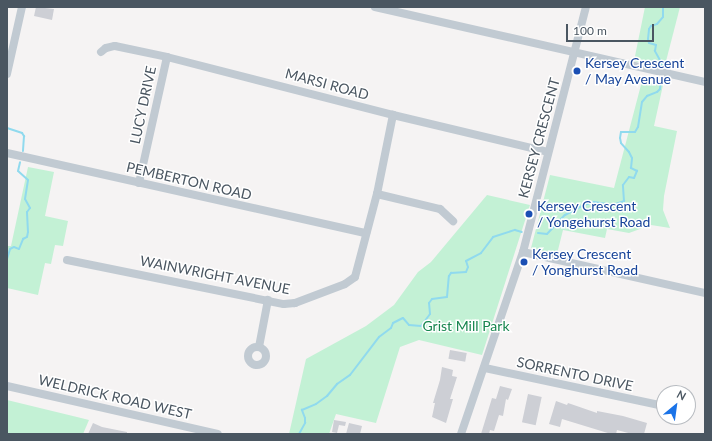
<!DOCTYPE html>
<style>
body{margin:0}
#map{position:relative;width:712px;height:441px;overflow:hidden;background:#f5f3f3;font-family:Lato,sans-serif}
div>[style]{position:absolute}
.green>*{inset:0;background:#c3f1d5}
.stream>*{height:2px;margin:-1px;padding:0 1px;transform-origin:1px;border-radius:1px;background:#90daee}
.building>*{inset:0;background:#cdcfd5;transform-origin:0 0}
.minor>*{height:8px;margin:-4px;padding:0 4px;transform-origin:4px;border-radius:4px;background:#c1cad2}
.minor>.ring{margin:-4px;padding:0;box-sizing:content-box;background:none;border:8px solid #c1cad2;border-radius:50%}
.dots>*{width:11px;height:11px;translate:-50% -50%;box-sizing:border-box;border:2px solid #fff;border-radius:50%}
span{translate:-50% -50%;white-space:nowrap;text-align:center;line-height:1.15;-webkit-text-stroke:3px #fff;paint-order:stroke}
.transit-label{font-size:14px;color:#164399}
.left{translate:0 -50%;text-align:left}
.street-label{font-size:14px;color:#4a5661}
.park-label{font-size:14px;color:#17864f}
.frame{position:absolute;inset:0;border:8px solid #4a5661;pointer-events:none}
.north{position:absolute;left:656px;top:385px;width:40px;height:40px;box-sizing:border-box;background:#fff;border:1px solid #b7bbc0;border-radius:50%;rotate:29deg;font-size:11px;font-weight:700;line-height:16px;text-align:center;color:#4a5661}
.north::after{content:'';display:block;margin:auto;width:14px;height:18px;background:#1a73e8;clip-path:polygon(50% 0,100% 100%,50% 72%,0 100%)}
.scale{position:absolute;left:566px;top:24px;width:88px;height:18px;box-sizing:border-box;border:2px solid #4a5661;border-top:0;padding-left:5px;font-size:12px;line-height:14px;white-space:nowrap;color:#4a5661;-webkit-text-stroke:3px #fff;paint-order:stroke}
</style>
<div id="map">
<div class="green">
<div style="clip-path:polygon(645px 7px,680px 7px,664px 69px,634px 61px)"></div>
<div style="clip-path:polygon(642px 81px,663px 85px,654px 126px,677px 131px,664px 196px,663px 210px,670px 228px,651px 225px,629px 233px,607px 229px,605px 238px,563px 230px,557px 254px,531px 248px,550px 175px,614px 188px)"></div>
<div style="clip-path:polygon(28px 167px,54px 172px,45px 216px,68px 221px,63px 246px,55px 245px,51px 264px,45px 263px,38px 295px,7px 288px,7px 246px,11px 246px)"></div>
<div style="clip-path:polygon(487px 195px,530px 205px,482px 355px,419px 340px,400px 347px,376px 423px,336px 414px,329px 434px,289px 434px,306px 359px,366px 326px,394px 305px,418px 272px,431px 262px)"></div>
<div style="clip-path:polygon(7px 400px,77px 417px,89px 420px,83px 434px,7px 434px)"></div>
</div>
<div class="stream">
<div style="left:661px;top:67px;width:5px;rotate:-90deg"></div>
<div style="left:661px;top:62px;width:13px;rotate:-119deg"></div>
<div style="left:655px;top:51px;width:6px;rotate:-81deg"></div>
<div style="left:656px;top:45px;width:7px;rotate:-164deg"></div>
<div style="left:649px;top:43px;width:4px;rotate:-104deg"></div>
<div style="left:648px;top:39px;width:10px;rotate:-84deg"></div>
<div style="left:649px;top:29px;width:4px;rotate:-56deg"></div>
<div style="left:651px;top:26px;width:6px;rotate:-18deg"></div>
<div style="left:657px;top:24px;width:9px;rotate:-49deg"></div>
<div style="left:663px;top:17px;width:10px;rotate:-90deg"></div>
<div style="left:7px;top:128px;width:16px;rotate:18deg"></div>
<div style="left:22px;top:133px;width:4px;rotate:56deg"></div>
<div style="left:24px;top:136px;width:15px;rotate:94deg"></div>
<div style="left:538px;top:233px;width:9px;rotate:6deg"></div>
<div style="left:547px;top:234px;width:26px;rotate:-47deg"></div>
<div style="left:565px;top:215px;width:21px;rotate:-28deg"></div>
<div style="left:584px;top:205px;width:10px;rotate:-17deg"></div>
<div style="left:594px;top:202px;width:19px;rotate:9deg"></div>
<div style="left:613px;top:205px;width:12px;rotate:-20deg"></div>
<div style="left:624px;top:201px;width:16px;rotate:-94deg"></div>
<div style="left:623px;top:185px;width:10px;rotate:-53deg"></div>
<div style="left:629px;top:177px;width:5px;rotate:11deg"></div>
<div style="left:634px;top:178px;width:8px;rotate:-67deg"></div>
<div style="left:637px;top:171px;width:7px;rotate:-153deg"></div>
<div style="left:631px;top:168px;width:10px;rotate:-84deg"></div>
<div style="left:632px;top:158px;width:7px;rotate:-117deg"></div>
<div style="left:629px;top:152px;width:12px;rotate:-132deg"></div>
<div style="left:621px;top:143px;width:5px;rotate:-101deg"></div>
<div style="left:620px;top:138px;width:6px;rotate:-81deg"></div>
<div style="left:621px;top:132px;width:14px"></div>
<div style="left:635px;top:132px;width:6px;rotate:-59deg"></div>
<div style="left:638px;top:127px;width:25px;rotate:-81deg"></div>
<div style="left:642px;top:102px;width:8px;rotate:-50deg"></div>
<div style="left:647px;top:96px;width:11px;rotate:-22deg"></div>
<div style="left:657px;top:92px;width:4px;rotate:-45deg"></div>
<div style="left:660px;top:89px;width:10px;rotate:-84deg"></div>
<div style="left:7px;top:259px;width:10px;rotate:-73deg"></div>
<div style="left:10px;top:249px;width:4px;rotate:-27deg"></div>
<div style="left:14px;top:247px;width:5px;rotate:22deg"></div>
<div style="left:19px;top:249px;width:11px;rotate:-68deg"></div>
<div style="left:23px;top:239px;width:4px;rotate:-27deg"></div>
<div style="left:27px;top:237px;width:5px;rotate:-79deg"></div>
<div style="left:28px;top:232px;width:20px;rotate:-93deg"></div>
<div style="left:27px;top:212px;width:5px;rotate:-53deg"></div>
<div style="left:30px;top:208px;width:10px;rotate:-119deg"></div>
<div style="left:25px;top:199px;width:19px;rotate:-81deg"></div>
<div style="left:28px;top:180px;width:13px;rotate:-138deg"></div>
<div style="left:18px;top:171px;width:9px;rotate:-77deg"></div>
<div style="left:299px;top:434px;width:13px;rotate:-61deg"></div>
<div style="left:305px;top:423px;width:5px;rotate:-90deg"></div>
<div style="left:305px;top:418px;width:9px;rotate:-111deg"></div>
<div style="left:302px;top:410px;width:15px;rotate:-23deg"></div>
<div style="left:316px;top:404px;width:14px;rotate:-36deg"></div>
<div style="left:327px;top:396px;width:16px;rotate:-50deg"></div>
<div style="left:337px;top:384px;width:16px;rotate:-35deg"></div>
<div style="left:350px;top:375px;width:48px;rotate:-52.7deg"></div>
<div style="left:379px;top:337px;width:15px;rotate:-37deg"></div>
<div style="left:391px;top:328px;width:5px;rotate:-68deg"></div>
<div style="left:393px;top:323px;width:11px;rotate:-27deg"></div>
<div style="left:403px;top:318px;width:9px;rotate:49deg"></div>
<div style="left:409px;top:325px;width:12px;rotate:5deg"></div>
<div style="left:421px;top:326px;width:15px;rotate:-53deg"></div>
<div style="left:430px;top:314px;width:11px;rotate:-95deg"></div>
<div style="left:429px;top:303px;width:5px;rotate:-53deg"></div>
<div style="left:432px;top:299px;width:15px;rotate:-8deg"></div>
<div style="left:447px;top:297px;width:21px;rotate:-85deg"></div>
<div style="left:449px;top:276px;width:4px;rotate:-56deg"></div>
<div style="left:451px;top:273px;width:15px;rotate:-4deg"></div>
<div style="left:466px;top:272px;width:5px;rotate:-68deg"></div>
<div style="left:468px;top:267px;width:6px;rotate:-108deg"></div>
<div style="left:466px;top:261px;width:17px;rotate:-28deg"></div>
<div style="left:481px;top:253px;width:20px;rotate:-53deg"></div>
<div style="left:493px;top:237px;width:23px;rotate:-18deg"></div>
<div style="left:515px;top:230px;width:7px;rotate:16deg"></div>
</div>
<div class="building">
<div style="clip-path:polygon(36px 7px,54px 9px,52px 20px,34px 16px)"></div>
<div style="left:450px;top:350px;width:17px;height:9px;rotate:10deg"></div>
<div style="clip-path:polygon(442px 367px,453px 370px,452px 376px,457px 377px,450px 399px,453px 399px,446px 423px,432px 417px,435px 403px,433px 403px,440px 380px)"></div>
<div style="clip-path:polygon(500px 386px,512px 389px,508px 400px,506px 399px,503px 416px,499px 415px,494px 431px,490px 430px,489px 434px,481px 434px,492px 398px,496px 399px)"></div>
<div style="left:528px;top:394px;width:14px;height:29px;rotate:12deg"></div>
<div style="clip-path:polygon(556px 401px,567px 405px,568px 403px,597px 413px,597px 411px,623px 416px,647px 423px,644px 434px,632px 434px,617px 430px,616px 434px,611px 434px,562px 419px,560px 427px,549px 424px)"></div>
<div style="clip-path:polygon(334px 420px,346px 422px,345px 426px,339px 425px,337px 433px,332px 432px)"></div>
<div style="clip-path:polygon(93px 423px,102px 427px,127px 432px,127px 434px,88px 434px)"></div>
<div style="clip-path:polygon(349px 423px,362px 426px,360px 434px,346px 434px)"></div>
</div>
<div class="minor">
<div style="left:375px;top:7px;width:338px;rotate:12.8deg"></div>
<div style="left:101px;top:52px;width:6px;rotate:-39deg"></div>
<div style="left:106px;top:48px;width:9px;rotate:-13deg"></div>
<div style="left:115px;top:46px;width:53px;rotate:11.9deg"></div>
<div style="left:167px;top:57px;width:233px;rotate:14.4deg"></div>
<div style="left:393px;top:115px;width:159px;rotate:13.4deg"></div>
<div style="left:7px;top:74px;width:69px;rotate:-77.4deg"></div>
<div style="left:7px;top:153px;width:368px;rotate:12.6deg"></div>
<div style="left:139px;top:183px;width:129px;rotate:-77.5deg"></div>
<div style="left:377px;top:194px;width:65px;rotate:13.4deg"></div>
<div style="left:440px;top:209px;width:18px;rotate:43deg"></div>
<div style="left:523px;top:252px;width:187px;rotate:12.7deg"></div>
<div style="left:67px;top:260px;width:221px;rotate:11.5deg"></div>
<div style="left:284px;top:304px;width:11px;rotate:-5deg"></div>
<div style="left:295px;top:303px;width:53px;rotate:-20.8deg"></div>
<div style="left:345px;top:284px;width:12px;rotate:-35deg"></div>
<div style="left:355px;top:277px;width:86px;rotate:-75.2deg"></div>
<div style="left:377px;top:194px;width:81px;rotate:-78.6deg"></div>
<div class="ring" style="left:248px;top:347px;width:10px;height:10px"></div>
<div style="left:259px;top:347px;width:48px;rotate:-79.2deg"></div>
<div style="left:485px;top:368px;width:178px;rotate:12deg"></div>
<div style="left:7px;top:386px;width:216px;rotate:12.8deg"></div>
<div style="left:461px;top:434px;width:192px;rotate:-71.2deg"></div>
<div style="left:523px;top:252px;width:253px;rotate:-75.6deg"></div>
</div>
<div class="dots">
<div style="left:577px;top:71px;background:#1a4fb4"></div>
<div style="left:529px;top:214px;background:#1a4fb4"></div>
<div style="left:524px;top:262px;background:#1a4fb4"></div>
</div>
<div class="transit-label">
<span class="left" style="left:585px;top:71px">Kersey Crescent<br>/ May Avenue</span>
<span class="left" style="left:537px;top:214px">Kersey Crescent<br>/ Yongehurst Road</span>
<span class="left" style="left:532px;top:262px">Kersey Crescent<br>/ Yonghurst Road</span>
</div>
<div class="street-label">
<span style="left:327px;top:84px;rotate:15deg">MARSI ROAD</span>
<span style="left:143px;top:105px;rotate:-78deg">LUCY DRIVE</span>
<span style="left:539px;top:138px;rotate:-75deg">KERSEY CRESCENT</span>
<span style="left:189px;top:181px;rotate:13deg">PEMBERTON ROAD</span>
<span style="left:215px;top:275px;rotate:11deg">WAINWRIGHT AVENUE</span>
<span style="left:575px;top:374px;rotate:12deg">SORRENTO DRIVE</span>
<span style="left:115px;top:397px;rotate:13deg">WELDRICK ROAD WEST</span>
</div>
<div class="park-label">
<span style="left:466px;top:326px">Grist Mill Park</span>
</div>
<div class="frame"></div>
<div class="north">N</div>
<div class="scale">100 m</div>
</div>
